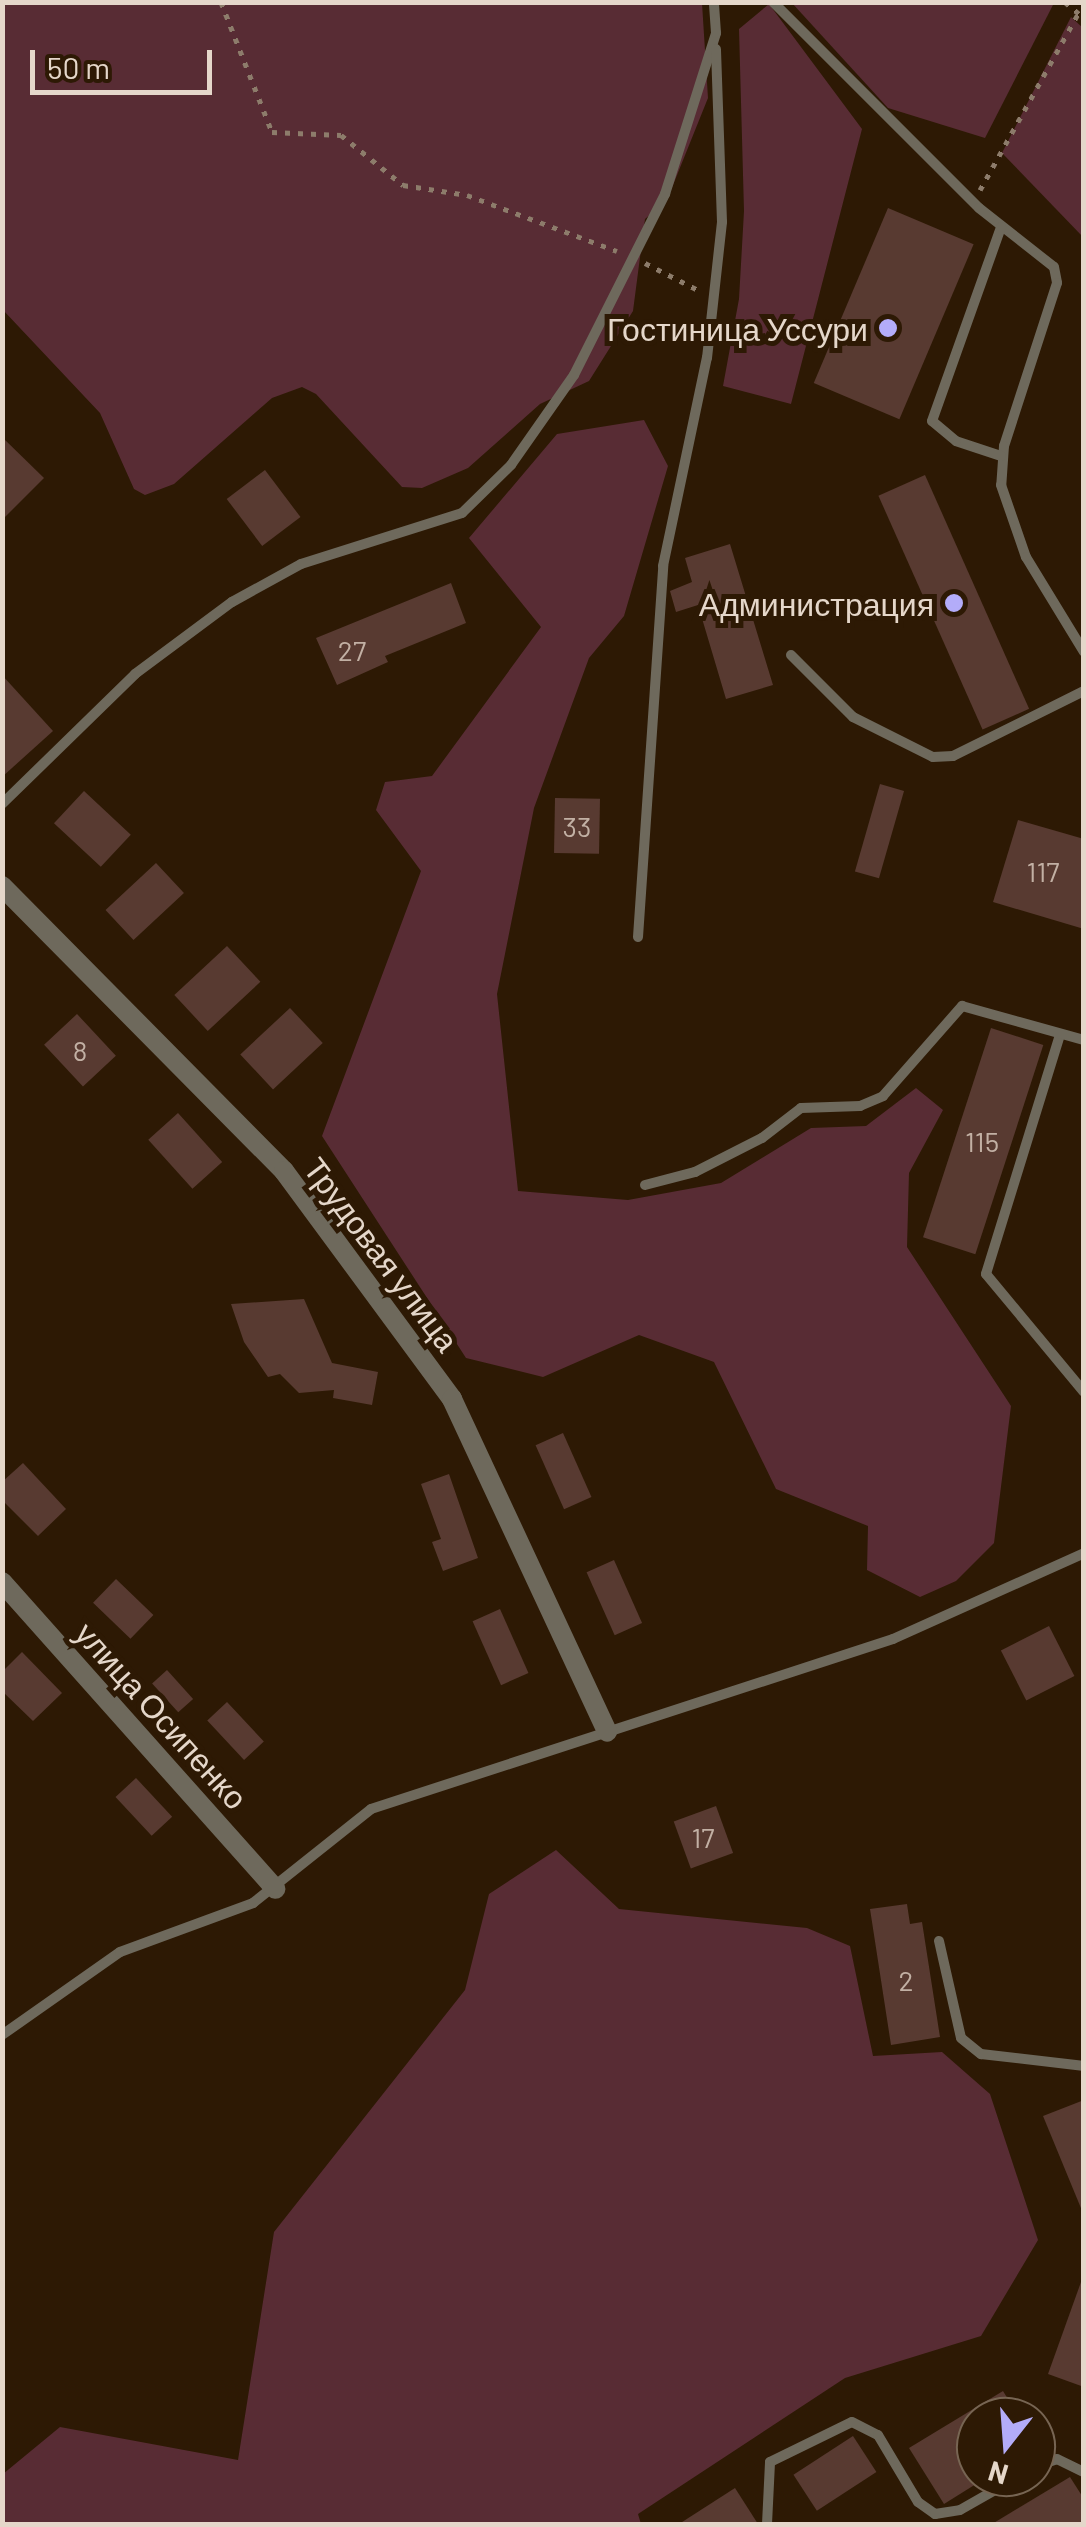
<!DOCTYPE html>
<meta charset="utf-8">
<style>
body{margin:0}
#map{position:relative;width:1086px;height:2527px;overflow:hidden;background:#2d1904;font-family:Barlow,sans-serif}
div>[style]{position:absolute}
.green>*{inset:0;background:#582c34}
.building>*{inset:0;background:#583a31;transform-origin:0 0}
.path>*{height:5px;margin-top:-2.5px;transform-origin:0;background:repeating-linear-gradient(90deg,#8d7c6b 0 5px,transparent 0 13px)}
.lane>*{height:10px;margin:-5px;padding:0 5px;transform-origin:5px;border-radius:5px;background:#6e695c}
.street>*{height:20px;margin:-10px;padding:0 10px;transform-origin:10px;border-radius:10px;background:#6e695c}
.dots>*{width:28px;height:28px;translate:-50% -50%;box-sizing:border-box;border:5px solid #2d1904;border-radius:50%}
span{translate:-50% -50%;white-space:nowrap;text-align:center;line-height:1.15;-webkit-text-stroke:10px #2d1904;paint-order:stroke}
.number-label{font-size:28px;color:#c2b0a4}
.number-label span{-webkit-text-stroke-width:0}
.poi-label{font-size:32px;color:#e5d7ca}
.right{translate:-100% -50%;text-align:right}
.street-label{font-size:32px;color:#e5d7ca}
.frame{position:absolute;inset:0;border:5px solid #e5d7ca;pointer-events:none}
.north{position:absolute;left:956px;top:2397px;width:100px;height:100px;box-sizing:border-box;background:#2d1904;border:2px solid #776553;border-radius:50%;rotate:197deg;font-size:28px;font-weight:700;line-height:40px;text-align:center;color:#e5d7ca}
.north::after{content:'';display:block;margin:auto;width:35px;height:45px;background:#b3acf9;clip-path:polygon(50% 0,100% 100%,50% 72%,0 100%)}
.scale{position:absolute;left:30px;top:50px;width:182px;height:45px;box-sizing:border-box;border:5px solid #e5d7ca;border-top:0;padding-left:12px;font-size:30px;line-height:35px;white-space:nowrap;color:#e5d7ca;-webkit-text-stroke:8px #2d1904;paint-order:stroke}
</style>
<div id="map">
<div class="green">
<div style="clip-path:polygon(3px 3px,702px 3px,708px 98px,667px 200px,645px 219px,633px 311px,589px 381px,540px 404px,468px 468px,422px 488px,402px 487px,316px 394px,302px 387px,272px 398px,174px 484px,145px 495px,134px 489px,100px 413px,3px 310px)"></div>
<div style="clip-path:polygon(792px 3px,1054px 3px,985px 138px,888px 108px)"></div>
<div style="clip-path:polygon(769px 4px,862px 129px,791px 404px,723px 386px,739px 299px,744px 211px,739px 29px)"></div>
<div style="clip-path:polygon(1071px 17px,1083px 28px,1083px 237px,1002px 153px)"></div>
<div style="clip-path:polygon(644px 420px,668px 466px,624px 616px,589px 658px,534px 808px,497px 994px,518px 1191px,628px 1200px,721px 1183px,811px 1128px,866px 1126px,916px 1088px,943px 1110px,909px 1173px,907px 1247px,1011px 1406px,994px 1543px,956px 1581px,920px 1597px,867px 1570px,868px 1526px,776px 1489px,714px 1362px,639px 1335px,543px 1377px,466px 1358px,322px 1136px,421px 871px,376px 810px,385px 782px,432px 776px,541px 627px,469px 538px,557px 434px)"></div>
<div style="clip-path:polygon(556px 1850px,619px 1909px,807px 1928px,850px 1946px,873px 2056px,942px 2052px,990px 2094px,1038px 2240px,981px 2336px,845px 2378px,638px 2514px,641px 2524px,3px 2524px,3px 2474px,60px 2427px,238px 2460px,274px 2232px,465px 1990px,489px 1894px)"></div>
</div>
<div class="building">
<div style="left:888px;top:208px;width:93px;height:190px;rotate:23deg"></div>
<div style="clip-path:polygon(2px 437px,44px 478px,2px 520px)"></div>
<div style="left:265px;top:470px;width:59px;height:48px;rotate:53deg"></div>
<div style="left:925px;top:475px;width:256px;height:51px;rotate:66deg"></div>
<div style="clip-path:polygon(730px 544px,773px 685px,726px 699px,698px 605px,676px 612px,670px 591px,692px 582px,685px 558px)"></div>
<div style="clip-path:polygon(451px 583px,466px 623px,385px 656px,388px 662px,337px 685px,316px 638px)"></div>
<div style="clip-path:polygon(2px 675px,53px 731px,2px 777px)"></div>
<div style="left:880px;top:784px;width:25px;height:91px;rotate:16deg"></div>
<div style="left:84px;top:791px;width:64px;height:44px;rotate:43deg"></div>
<div style="left:555px;top:798px;width:45px;height:55px;rotate:1deg"></div>
<div style="clip-path:polygon(1018px 820px,1084px 839px,1084px 929px,993px 902px)"></div>
<div style="left:156px;top:863px;width:41px;height:69px;rotate:47deg"></div>
<div style="left:227px;top:946px;width:49px;height:72px;rotate:47deg"></div>
<div style="left:290px;top:1008px;width:48px;height:68px;rotate:47deg"></div>
<div style="left:77px;top:1014px;width:57px;height:45px;rotate:47deg"></div>
<div style="left:991px;top:1028px;width:55px;height:220px;rotate:18deg"></div>
<div style="left:178px;top:1113px;width:66px;height:40px;rotate:48deg"></div>
<div style="clip-path:polygon(304px 1299px,332px 1363px,378px 1372px,372px 1405px,333px 1398px,334px 1390px,299px 1393px,280px 1374px,268px 1377px,244px 1342px,231px 1304px)"></div>
<div style="left:563px;top:1433px;width:70px;height:30px;rotate:66deg"></div>
<div style="clip-path:polygon(23px 1463px,66px 1509px,38px 1536px,2px 1500px,2px 1482px)"></div>
<div style="clip-path:polygon(449px 1474px,478px 1558px,443px 1571px,432px 1542px,441px 1539px,421px 1484px)"></div>
<div style="left:614px;top:1560px;width:69px;height:30px;rotate:66deg"></div>
<div style="left:116px;top:1579px;width:52px;height:33px;rotate:44deg"></div>
<div style="left:500px;top:1609px;width:70px;height:30px;rotate:66deg"></div>
<div style="left:1049px;top:1626px;width:56px;height:54px;rotate:63deg"></div>
<div style="clip-path:polygon(22px 1652px,62px 1693px,33px 1721px,2px 1691px,2px 1672px)"></div>
<div style="left:167px;top:1670px;width:39px;height:20px;rotate:48deg"></div>
<div style="left:227px;top:1702px;width:54px;height:27px;rotate:47deg"></div>
<div style="left:136px;top:1778px;width:53px;height:28px;rotate:47deg"></div>
<div style="left:716px;top:1806px;width:50px;height:45px;rotate:70deg"></div>
<div style="clip-path:polygon(907px 1904px,910px 1924px,922px 1922px,940px 2037px,891px 2045px,870px 1909px)"></div>
<div style="clip-path:polygon(1084px 2100px,1084px 2213px,1083px 2213px,1043px 2116px)"></div>
<div style="clip-path:polygon(1081px 2282px,1084px 2282px,1084px 2387px,1048px 2374px)"></div>
<div style="clip-path:polygon(1003px 2391px,1019px 2417px,976px 2417px,976px 2484px,944px 2504px,909px 2448px)"></div>
<div style="left:853px;top:2436px;width:43px;height:71px;rotate:57deg"></div>
<div style="clip-path:polygon(1070px 2477px,1084px 2499px,1084px 2524px,992px 2524px)"></div>
<div style="clip-path:polygon(735px 2488px,758px 2524px,679px 2524px)"></div>
</div>
<div class="path">
<div style="left:221px;top:2px;width:140px;rotate:68.6deg"></div>
<div style="left:272px;top:132px;width:69px;rotate:2.5deg"></div>
<div style="left:341px;top:135px;width:80px;rotate:38.9deg"></div>
<div style="left:403px;top:185px;width:65px;rotate:8.9deg"></div>
<div style="left:467px;top:195px;width:160px;rotate:20.5deg"></div>
<div style="left:1065px;top:2px;width:25px;rotate:40deg"></div>
<div style="left:980px;top:190px;width:201px;rotate:-60.9deg"></div>
<div style="left:645px;top:263px;width:59px;rotate:27deg"></div>
</div>
<div class="lane">
<div style="left:773px;top:2px;width:291px;rotate:45deg"></div>
<div style="left:979px;top:208px;width:95px;rotate:38.2deg"></div>
<div style="left:1054px;top:267px;width:16px;rotate:79deg"></div>
<div style="left:1057px;top:283px;width:171px;rotate:108deg"></div>
<div style="left:1004px;top:446px;width:39px;rotate:94deg"></div>
<div style="left:1001px;top:485px;width:76px;rotate:70.9deg"></div>
<div style="left:1026px;top:557px;width:111px;rotate:58.6deg"></div>
<div style="left:1001px;top:456px;width:47px;rotate:-161.6deg"></div>
<div style="left:956px;top:441px;width:31px;rotate:-140deg"></div>
<div style="left:932px;top:421px;width:206px;rotate:-70.4deg"></div>
<div style="left:791px;top:655px;width:88px;rotate:45deg"></div>
<div style="left:853px;top:717px;width:89px;rotate:26.6deg"></div>
<div style="left:933px;top:757px;width:20px;rotate:-3deg"></div>
<div style="left:953px;top:756px;width:146px;rotate:-26.4deg"></div>
<div style="left:2px;top:804px;width:186px;rotate:-44.3deg"></div>
<div style="left:135px;top:674px;width:121px;rotate:-36.6deg"></div>
<div style="left:232px;top:602px;width:79px;rotate:-28.8deg"></div>
<div style="left:301px;top:564px;width:169px;rotate:-17.6deg"></div>
<div style="left:462px;top:513px;width:69px;rotate:-44.4deg"></div>
<div style="left:511px;top:465px;width:110px;rotate:-55deg"></div>
<div style="left:574px;top:375px;width:203px;rotate:-63.3deg"></div>
<div style="left:665px;top:194px;width:169px;rotate:-72.4deg"></div>
<div style="left:716px;top:33px;width:31px;rotate:-94deg"></div>
<div style="left:638px;top:937px;width:372px;rotate:-86.1deg"></div>
<div style="left:663px;top:566px;width:213px;rotate:-78.1deg"></div>
<div style="left:707px;top:358px;width:137px;rotate:-83.7deg"></div>
<div style="left:722px;top:222px;width:173px;rotate:-92deg"></div>
<div style="left:1059px;top:1038px;width:247px;rotate:107.2deg"></div>
<div style="left:986px;top:1274px;width:153px;rotate:50.3deg"></div>
<div style="left:645px;top:1185px;width:52px;rotate:-14.6deg"></div>
<div style="left:695px;top:1172px;width:75px;rotate:-26.9deg"></div>
<div style="left:762px;top:1138px;width:49px;rotate:-37.6deg"></div>
<div style="left:801px;top:1108px;width:59px;rotate:-1.9deg"></div>
<div style="left:860px;top:1106px;width:25px;rotate:-23deg"></div>
<div style="left:883px;top:1096px;width:120px;rotate:-48.7deg"></div>
<div style="left:962px;top:1006px;width:127px;rotate:15.6deg"></div>
<div style="left:939px;top:1941px;width:99px;rotate:77.2deg"></div>
<div style="left:961px;top:2038px;width:26px;rotate:39deg"></div>
<div style="left:981px;top:2054px;width:104px;rotate:6.6deg"></div>
<div style="left:2px;top:2035px;width:144px;rotate:-35.1deg"></div>
<div style="left:120px;top:1952px;width:142px;rotate:-20.2deg"></div>
<div style="left:253px;top:1903px;width:151px;rotate:-38.5deg"></div>
<div style="left:371px;top:1809px;width:549px;rotate:-18.04deg"></div>
<div style="left:893px;top:1639px;width:209px;rotate:-24.2deg"></div>
<div style="left:1036px;top:2466px;width:22px;rotate:-18deg"></div>
<div style="left:1057px;top:2459px;width:30px;rotate:26deg"></div>
<div style="left:767px;top:2524px;width:62px;rotate:-87.2deg"></div>
<div style="left:770px;top:2462px;width:91px;rotate:-26deg"></div>
<div style="left:852px;top:2422px;width:29px;rotate:27deg"></div>
<div style="left:878px;top:2435px;width:78px;rotate:59.2deg"></div>
<div style="left:918px;top:2502px;width:21px;rotate:35deg"></div>
<div style="left:935px;top:2514px;width:25px;rotate:-9deg"></div>
<div style="left:960px;top:2510px;width:67px;rotate:-29.6deg"></div>
</div>
<div class="street">
<div style="left:2px;top:886px;width:401px;rotate:45.3deg"></div>
<div style="left:284px;top:1171px;width:283px;rotate:53.6deg"></div>
<div style="left:452px;top:1399px;width:367px;rotate:65deg"></div>
<div style="left:2px;top:1582px;width:411px;rotate:48.3deg"></div>
</div>
<div class="dots">
<div style="left:888px;top:328px;background:#b3acf9"></div>
<div style="left:954px;top:603px;background:#b3acf9"></div>
</div>
<div class="number-label">
<span style="left:352px;top:650px">27</span>
<span style="left:577px;top:826px">33</span>
<span style="left:1043px;top:871px">117</span>
<span style="left:80px;top:1050px">8</span>
<span style="left:982px;top:1141px">115</span>
<span style="left:703px;top:1837px">17</span>
<span style="left:906px;top:1980px">2</span>
</div>
<div class="poi-label">
<span class="right" style="left:868px;top:328px">Гостиница Уссури</span>
<span class="right" style="left:934px;top:603px">Администрация</span>
</div>
<div class="street-label">
<span style="left:382px;top:1254px;rotate:53deg">Трудовая улица</span>
<span style="left:162px;top:1715px;rotate:48deg">улица Осипенко</span>
</div>
<div class="frame"></div>
<div class="north">N</div>
<div class="scale">50 m</div>
</div>
